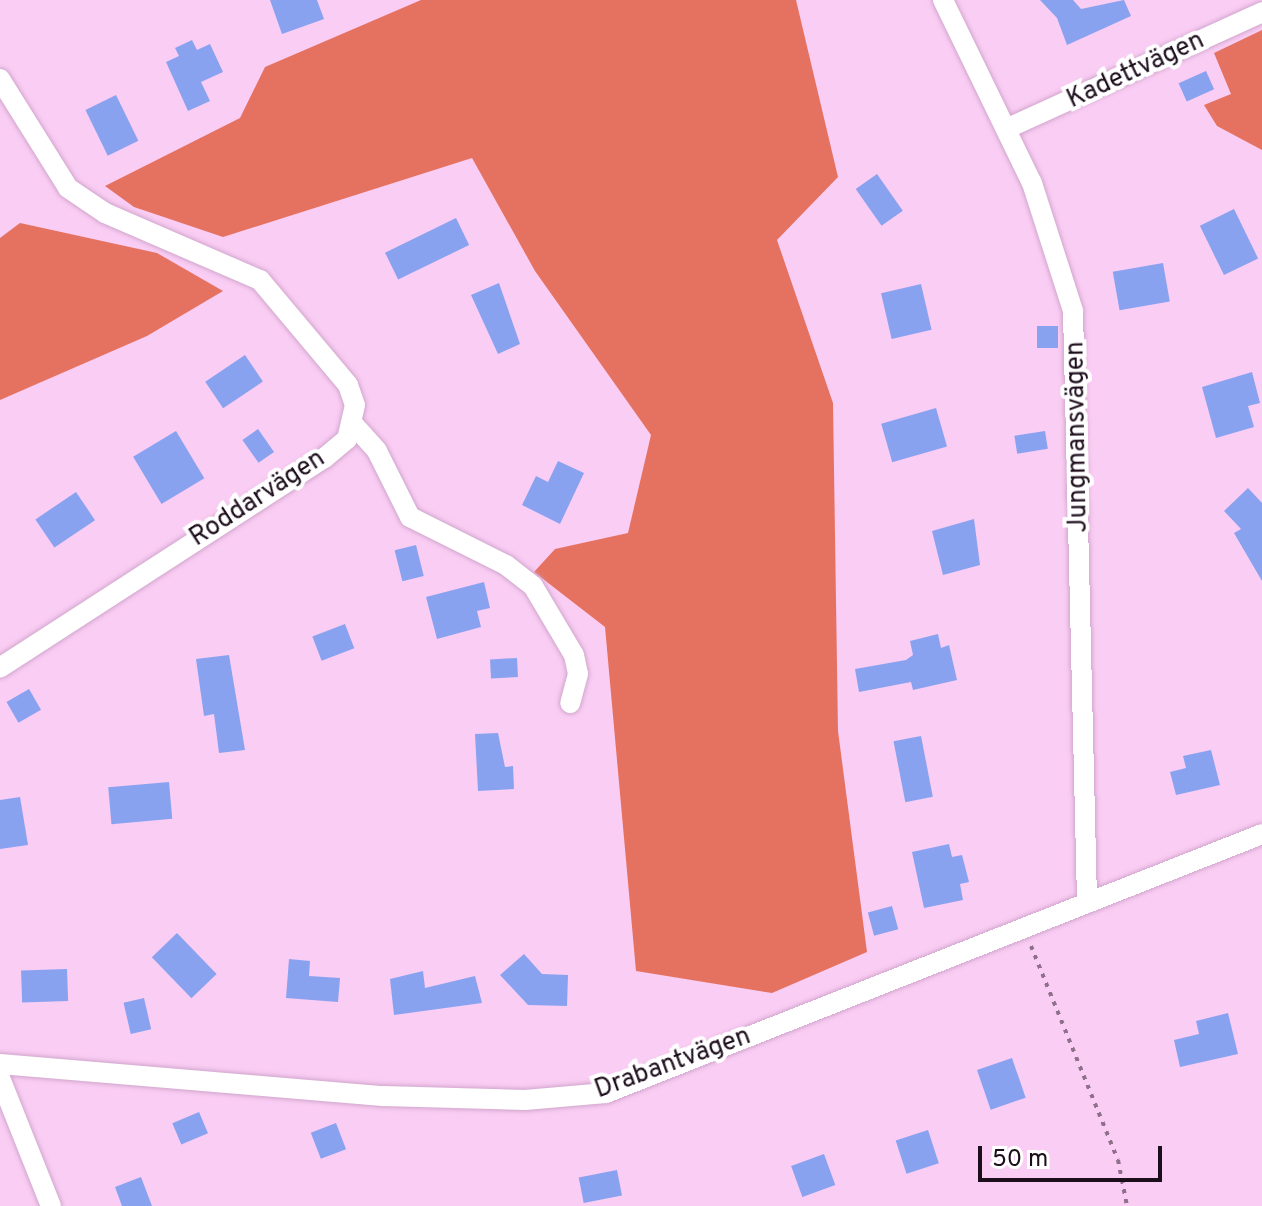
<!DOCTYPE html>
<meta charset="utf-8">
<style>
body{margin:0}
#map{position:relative;width:1262px;height:1206px;overflow:hidden;background:#facdf4;font-family:Overpass,sans-serif}
div>[style]{position:absolute}
.forest>*{inset:0;background:#e57261}
.building>*{inset:0;background:#89a2f0;transform-origin:0 0}
.path>*{height:4px;margin-top:-2px;transform-origin:0;background:repeating-linear-gradient(90deg,#8f708b 0 4px,transparent 0 10px)}
.roads{filter:drop-shadow(0 0 2px #d1a6cc) drop-shadow(0 0 2px #d1a6cc)}
.minor>*{height:20px;margin:-10px;padding:0 10px;transform-origin:10px;border-radius:10px;background:#fff}
span{translate:-50% -50%;white-space:nowrap;text-align:center;line-height:1.15;-webkit-text-stroke:8px #fff;paint-order:stroke}
.street-label{font-size:26px;color:#1d0e1c}
.scale{position:absolute;left:978px;top:1146px;width:184px;height:36px;box-sizing:border-box;border:4px solid #1d0e1c;border-top:0;padding-left:10px;font-size:24px;line-height:28px;white-space:nowrap;color:#1d0e1c;-webkit-text-stroke:6px #fff;paint-order:stroke}
</style>
<div id="map">
<div class="forest">
<div style="clip-path:polygon(421px 0,796px 0,838px 177px,777px 240px,833px 403px,838px 731px,867px 952px,772px 993px,636px 971px,605px 627px,534px 572px,555px 549px,628px 533px,651px 435px,535px 271px,472px 158px,223px 237px,134px 207px,105px 186px,240px 118px,265px 67px)"></div>
<div style="clip-path:polygon(1262px 30px,1262px 150px,1217px 126px,1204px 105px,1231px 94px,1214px 53px)"></div>
<div style="clip-path:polygon(20px 223px,157px 253px,223px 291px,147px 336px,0 400px,0 238px)"></div>
</div>
<div class="building">
<div style="clip-path:polygon(270px 0,317px 0,324px 19px,282px 34px)"></div>
<div style="clip-path:polygon(1040px 0,1073px 0,1081px 9px,1124px 0,1131px 16px,1067px 45px,1057px 18px)"></div>
<div style="clip-path:polygon(192px 40px,197px 50px,210px 44px,223px 72px,201px 82px,210px 101px,188px 111px,166px 62px,179px 56px,175px 48px)"></div>
<div style="left:1206px;top:71px;width:20px;height:30px;rotate:66deg"></div>
<div style="left:116px;top:95px;width:51px;height:34px;rotate:64deg"></div>
<div style="left:877px;top:174px;width:45px;height:26px;rotate:55deg"></div>
<div style="left:1234px;top:209px;width:55px;height:38px;rotate:64deg"></div>
<div style="left:456px;top:218px;width:30px;height:79px;rotate:64deg"></div>
<div style="left:1163px;top:263px;width:39px;height:51px;rotate:80deg"></div>
<div style="clip-path:polygon(499px 283px,520px 344px,498px 354px,471px 295px)"></div>
<div style="left:921px;top:284px;width:47px;height:41px;rotate:77deg"></div>
<div style="left:1037px;top:326px;width:21px;height:22px"></div>
<div style="left:245px;top:355px;width:32px;height:48px;rotate:56deg"></div>
<div style="clip-path:polygon(1252px 372px,1260px 403px,1248px 406px,1254px 427px,1216px 438px,1202px 387px)"></div>
<div style="left:936px;top:408px;width:40px;height:57px;rotate:74deg"></div>
<div style="left:258px;top:429px;width:28px;height:19px;rotate:55deg"></div>
<div style="left:176px;top:431px;width:55px;height:50px;rotate:59deg"></div>
<div style="left:1045px;top:431px;width:18px;height:31px;rotate:81deg"></div>
<div style="clip-path:polygon(558px 461px,584px 473px,560px 524px,522px 505px,536px 476px,548px 482px)"></div>
<div style="clip-path:polygon(1248px 488px,1262px 503px,1262px 581px,1234px 533px,1241px 529px,1224px 511px)"></div>
<div style="left:76px;top:492px;width:34px;height:49px;rotate:56deg"></div>
<div style="clip-path:polygon(974px 519px,980px 565px,943px 575px,932px 531px)"></div>
<div style="left:416px;top:545px;width:32px;height:22px;rotate:76deg"></div>
<div style="clip-path:polygon(484px 582px,490px 608px,477px 611px,481px 627px,437px 639px,426px 597px)"></div>
<div style="left:345px;top:624px;width:26px;height:35px;rotate:69deg"></div>
<div style="clip-path:polygon(938px 634px,941px 648px,949px 645px,957px 680px,913px 690px,911px 682px,859px 692px,855px 669px,906px 660px,913px 655px,910px 641px)"></div>
<div style="clip-path:polygon(229px 655px,245px 750px,219px 753px,214px 714px,204px 716px,196px 659px)"></div>
<div style="left:517px;top:658px;width:19px;height:27px;rotate:87deg"></div>
<div style="left:29px;top:689px;width:24px;height:26px;rotate:60deg"></div>
<div style="clip-path:polygon(498px 733px,505px 767px,513px 766px,514px 789px,478px 791px,475px 734px)"></div>
<div style="left:921px;top:736px;width:62px;height:28px;rotate:79deg"></div>
<div style="clip-path:polygon(1211px 750px,1220px 785px,1176px 795px,1170px 772px,1186px 768px,1183px 756px)"></div>
<div style="left:169px;top:782px;width:37px;height:61px;rotate:85deg"></div>
<div style="clip-path:polygon(20px 797px,28px 845px,0 849px,0 800px)"></div>
<div style="clip-path:polygon(949px 844px,952px 857px,962px 855px,969px 882px,960px 884px,963px 900px,924px 908px,912px 852px)"></div>
<div style="left:892px;top:906px;width:24px;height:25px;rotate:75deg"></div>
<div style="left:177px;top:933px;width:57px;height:35px;rotate:46deg"></div>
<div style="clip-path:polygon(524px 954px,542px 974px,568px 975px,567px 1006px,528px 1005px,500px 975px)"></div>
<div style="clip-path:polygon(289px 959px,310px 961px,309px 976px,340px 978px,338px 1002px,286px 998px)"></div>
<div style="left:67px;top:969px;width:32px;height:46px;rotate:88deg"></div>
<div style="clip-path:polygon(423px 971px,425px 988px,475px 976px,482px 1003px,394px 1015px,390px 979px)"></div>
<div style="left:144px;top:998px;width:32px;height:21px;rotate:77deg"></div>
<div style="clip-path:polygon(1228px 1013px,1238px 1054px,1180px 1067px,1174px 1040px,1199px 1034px,1196px 1021px)"></div>
<div style="left:1012px;top:1058px;width:42px;height:37px;rotate:71deg"></div>
<div style="left:199px;top:1112px;width:23px;height:29px;rotate:67deg"></div>
<div style="left:336px;top:1123px;width:28px;height:27px;rotate:69deg"></div>
<div style="left:928px;top:1130px;width:35px;height:34px;rotate:72deg"></div>
<div style="left:824px;top:1154px;width:33px;height:35px;rotate:70deg"></div>
<div style="left:617px;top:1170px;width:26px;height:39px;rotate:79deg"></div>
<div style="clip-path:polygon(141px 1177px,152px 1206px,122px 1206px,115px 1187px)"></div>
</div>
<div class="path">
<div style="left:1031px;top:946px;width:231px;rotate:67.9deg"></div>
<div style="left:1118px;top:1160px;width:47px;rotate:78.9deg"></div>
</div>
<div class="roads">
<div class="minor">
<div style="left:943px;top:0;width:203px;rotate:64.1deg"></div>
<div style="left:1032px;top:183px;width:134px;rotate:72.2deg"></div>
<div style="left:1073px;top:311px;width:591px;rotate:88.64deg"></div>
<div style="left:0;top:79px;width:128px;rotate:58deg"></div>
<div style="left:68px;top:188px;width:45px;rotate:34deg"></div>
<div style="left:105px;top:213px;width:169px;rotate:23.4deg"></div>
<div style="left:260px;top:280px;width:137px;rotate:50deg"></div>
<div style="left:348px;top:385px;width:21px;rotate:71deg"></div>
<div style="left:355px;top:405px;width:35px;rotate:103deg"></div>
<div style="left:347px;top:439px;width:30px;rotate:140deg"></div>
<div style="left:324px;top:458px;width:386px;rotate:147.1deg"></div>
<div style="left:1008px;top:128px;width:279px;rotate:-24.5deg"></div>
<div style="left:353px;top:424px;width:36px;rotate:48deg"></div>
<div style="left:377px;top:451px;width:74px;rotate:63.4deg"></div>
<div style="left:410px;top:517px;width:107px;rotate:26.6deg"></div>
<div style="left:506px;top:565px;width:34px;rotate:38deg"></div>
<div style="left:533px;top:586px;width:80px;rotate:59.3deg"></div>
<div style="left:574px;top:655px;width:19px;rotate:78deg"></div>
<div style="left:578px;top:674px;width:30px;rotate:105deg"></div>
<div style="left:0;top:1064px;width:384px;rotate:4.8deg"></div>
<div style="left:383px;top:1096px;width:142px;rotate:1.6deg"></div>
<div style="left:525px;top:1100px;width:81px;rotate:-4.9deg"></div>
<div style="left:606px;top:1093px;width:705px;rotate:-21.54deg"></div>
<div style="left:0;top:1078px;width:138px;rotate:68.3deg"></div>
</div>
</div>
<div class="street-label">
<span style="left:1136px;top:71px;rotate:-25deg">Kadettvägen</span>
<span style="left:1078px;top:437px;rotate:-91deg">Jungmansvägen</span>
<span style="left:258px;top:499px;rotate:-33deg">Roddarvägen</span>
<span style="left:673px;top:1064px;rotate:-20deg">Drabantvägen</span>
</div>
<div class="scale">50 m</div>
</div>
